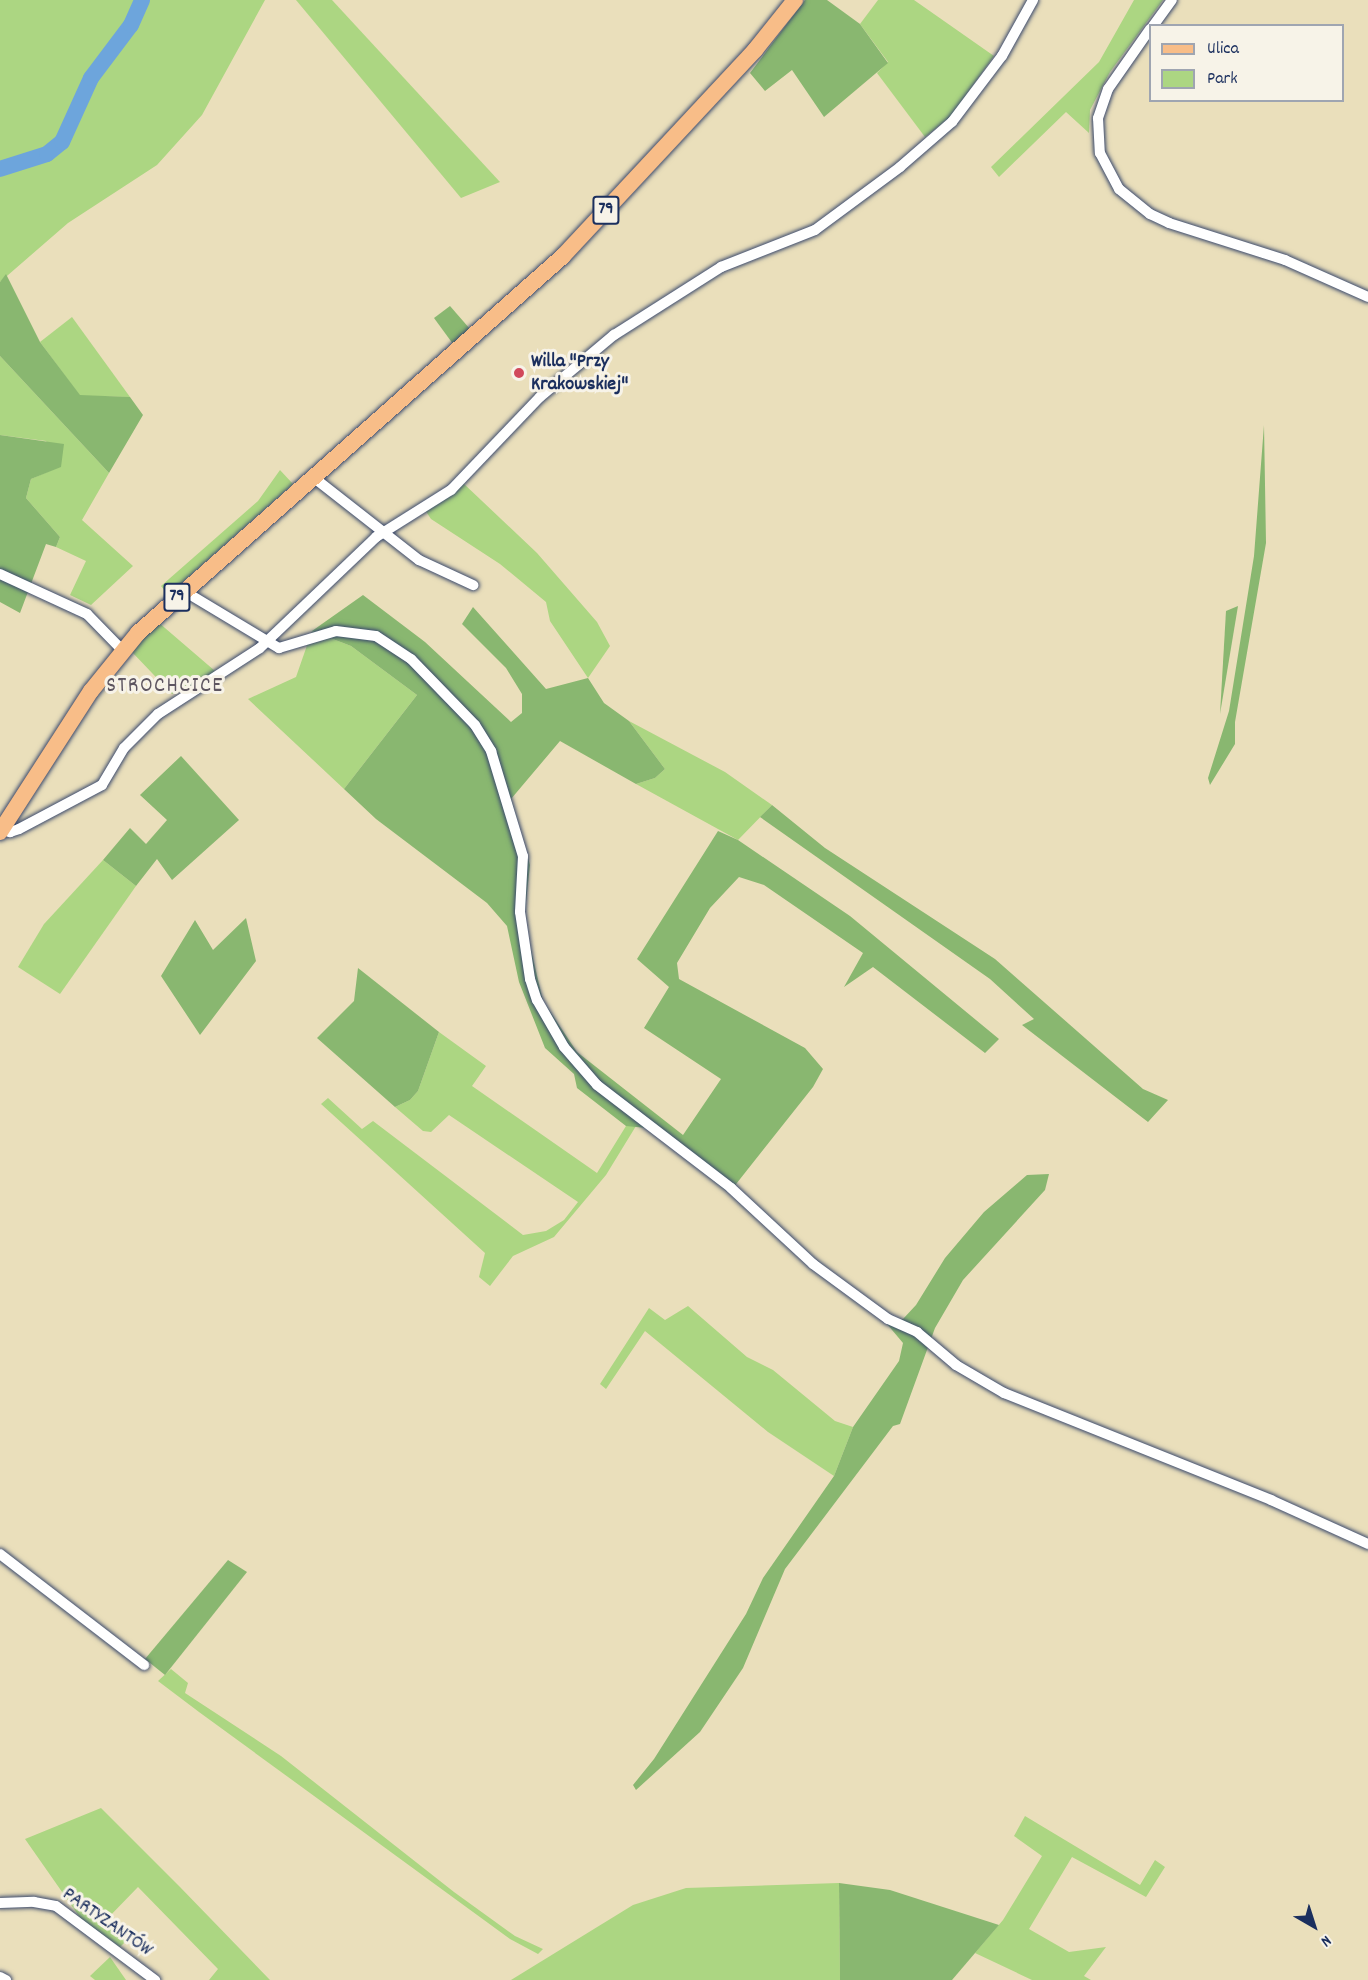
<!DOCTYPE html>
<meta charset="utf-8">
<style>
body{margin:0}
#map{position:relative;width:1368px;height:1980px;overflow:hidden;background:#eadfbb;font-family:Dekko,sans-serif}
div>[style]{position:absolute}
.green>*{inset:0;background:#acd682}
.forest>*{inset:0;background:#89b770}
.river>*{height:16px;margin:-8px;padding:0 8px;transform-origin:8px;border-radius:8px;background:#6da5dc}
.roads{filter:drop-shadow(0 0 2px #3a496c) drop-shadow(0 0 2px #3a496c)}
.minor>*{height:10px;margin:-5px;padding:0 5px;transform-origin:5px;border-radius:5px;background:#fff}
.primary>*{height:16px;margin:-8px;padding:0 8px;transform-origin:8px;border-radius:8px;background:#f8bd88}
.dots>*{width:16px;height:16px;translate:-50% -50%;box-sizing:border-box;border:3px solid #f7f3e8;border-radius:50%}
span{translate:-50% -50%;white-space:nowrap;text-align:center;line-height:1.15;-webkit-text-stroke:6px #f7f3e8;paint-order:stroke}
.shield-label span{padding:2px 4px;background:#f7f3e8;border:2px solid;border-radius:4px;-webkit-text-stroke-width:0}
.shield-label{font-size:18px;color:#1b2f5e;font-weight:700}
.poi-label{font-size:20px;color:#1b2f5e;font-weight:700}
.left{translate:0 -50%;text-align:left}
.street-label{font-size:20px;color:#1b2f5e}
.quarter-label{font-size:22px;color:#5d5560;letter-spacing:1.5px}
.legend{position:absolute;left:1149px;top:24px;width:195px;height:78px;box-sizing:border-box;background:#f7f3e8;border:2px solid #9fa5b1;margin:0;padding:8px 10px;list-style:none;font-size:18px;color:#1b2f5e}
.legend li{display:flex;align-items:center;gap:12px;height:30px}
.legend b{width:30px;border:2px solid #9fa5b1}
.north{position:absolute;left:1284px;top:1896px;width:60px;height:60px;-webkit-text-stroke:4px #f7f3e8;paint-order:stroke;rotate:141deg;font-size:16px;font-weight:700;line-height:24px;text-align:center;color:#1b2f5e}
.north::after{content:'';display:block;margin:auto;width:21px;height:27px;background:#1b2f5e;clip-path:polygon(50% 0,100% 100%,50% 72%,0 100%)}
</style>
<div id="map">
<div class="green">
<div style="clip-path:polygon(0 0,265px 0,202px 115px,157px 165px,68px 223px,0 282px)"></div>
<div style="clip-path:polygon(296px 0,332px 0,500px 182px,461px 198px)"></div>
<div style="clip-path:polygon(878px 0,914px 0,994px 56px,950px 117px,925px 137px,877px 73px,888px 62px,860px 24px)"></div>
<div style="clip-path:polygon(1134px 0,1163px 0,1110px 72px,1090px 110px,1089px 133px,1066px 112px,999px 177px,991px 167px,1099px 62px)"></div>
<div style="clip-path:polygon(72px 317px,130px 397px,80px 396px,40px 342px)"></div>
<div style="clip-path:polygon(0 356px,109px 473px,82px 520px,133px 566px,91px 605px,70px 595px,86px 561px,56px 547px,60px 537px,26px 498px,31px 479px,61px 466px,46px 441px,0 435px)"></div>
<div style="clip-path:polygon(280px 470px,293px 484px,168px 595px,161px 586px,258px 501px)"></div>
<div style="clip-path:polygon(463px 483px,537px 553px,597px 622px,610px 646px,588px 678px,550px 621px,546px 602px,500px 564px,431px 519px,425px 510px)"></div>
<div style="clip-path:polygon(158px 622px,222px 677px,194px 694px,188px 685px,172px 694px,132px 652px)"></div>
<div style="clip-path:polygon(312px 631px,351px 646px,417px 695px,344px 789px,248px 699px,296px 677px)"></div>
<div style="clip-path:polygon(629px 721px,725px 772px,772px 805px,738px 840px,636px 784px,655px 778px,665px 769px)"></div>
<div style="clip-path:polygon(103px 860px,136px 886px,60px 994px,18px 967px,44px 924px)"></div>
<div style="clip-path:polygon(439px 1032px,486px 1066px,472px 1086px,597px 1173px,626px 1126px,636px 1126px,606px 1175px,554px 1237px,513px 1256px,490px 1286px,479px 1277px,485px 1253px,321px 1104px,328px 1098px,362px 1129px,373px 1121px,523px 1235px,546px 1231px,564px 1220px,578px 1202px,449px 1115px,431px 1132px,423px 1131px,395px 1107px,410px 1100px,418px 1091px)"></div>
<div style="clip-path:polygon(688px 1306px,747px 1357px,773px 1370px,835px 1421px,853px 1427px,834px 1476px,768px 1432px,645px 1331px,606px 1389px,600px 1384px,649px 1308px,665px 1320px)"></div>
<div style="clip-path:polygon(171px 1669px,188px 1683px,185px 1693px,281px 1756px,454px 1892px,515px 1936px,543px 1949px,538px 1954px,510px 1939px,199px 1712px,158px 1681px)"></div>
<div style="clip-path:polygon(101px 1808px,180px 1887px,270px 1980px,209px 1980px,218px 1969px,138px 1887px,105px 1921px,126px 1941px,120px 1947px,81px 1919px,25px 1839px)"></div>
<div style="clip-path:polygon(1025px 1816px,1140px 1885px,1155px 1860px,1165px 1867px,1146px 1897px,1072px 1857px,1029px 1929px,1069px 1952px,1106px 1947px,1084px 1976px,1091px 1980px,1032px 1980px,975px 1953px,1003px 1920px,1042px 1856px,1014px 1836px)"></div>
<div style="clip-path:polygon(839px 1883px,840px 1980px,511px 1980px,633px 1905px,686px 1888px)"></div>
<div style="clip-path:polygon(110px 1957px,126px 1980px,95px 1980px,90px 1976px)"></div>
</div>
<div class="forest">
<div style="clip-path:polygon(805px 0,827px 0,860px 24px,888px 63px,824px 117px,792px 70px,765px 91px,750px 73px)"></div>
<div style="clip-path:polygon(6px 274px,40px 342px,80px 395px,130px 397px,143px 415px,109px 473px,0 356px,0 282px)"></div>
<div style="clip-path:polygon(450px 306px,470px 329px,453px 344px,434px 318px)"></div>
<div style="clip-path:polygon(1264px 425px,1266px 543px,1235px 722px,1235px 744px,1210px 785px,1208px 778px,1229px 711px,1254px 556px)"></div>
<div style="clip-path:polygon(0 435px,64px 444px,61px 467px,31px 479px,26px 498px,60px 537px,56px 547px,46px 544px,20px 613px,0 602px)"></div>
<div style="clip-path:polygon(363px 595px,425px 642px,511px 722px,522px 713px,522px 694px,506px 668px,462px 624px,473px 607px,546px 689px,588px 678px,604px 703px,629px 721px,665px 769px,655px 778px,636px 784px,560px 741px,511px 799px,530px 865px,524px 920px,543px 1001px,577px 1052px,683px 1135px,721px 1079px,644px 1028px,669px 987px,637px 959px,718px 831px,738px 840px,850px 916px,999px 1039px,985px 1053px,873px 967px,844px 987px,863px 953px,764px 885px,739px 877px,710px 908px,677px 963px,679px 979px,805px 1048px,823px 1069px,813px 1087px,729px 1193px,647px 1128px,626px 1126px,577px 1088px,574px 1074px,545px 1048px,519px 982px,507px 926px,487px 903px,376px 819px,344px 789px,417px 695px,351px 646px,312px 631px)"></div>
<div style="clip-path:polygon(1238px 606px,1220px 714px,1226px 611px)"></div>
<div style="clip-path:polygon(181px 756px,239px 820px,172px 880px,157px 859px,136px 886px,103px 860px,130px 828px,146px 844px,167px 820px,140px 795px)"></div>
<div style="clip-path:polygon(772px 805px,825px 848px,995px 959px,1143px 1089px,1168px 1100px,1148px 1122px,1022px 1025px,1034px 1019px,990px 979px,760px 817px)"></div>
<div style="clip-path:polygon(246px 918px,256px 961px,200px 1035px,161px 976px,195px 920px,213px 950px)"></div>
<div style="clip-path:polygon(358px 968px,439px 1032px,418px 1091px,410px 1100px,395px 1107px,317px 1038px,354px 1001px)"></div>
<div style="clip-path:polygon(1049px 1174px,1045px 1190px,963px 1280px,935px 1328px,900px 1424px,893px 1426px,785px 1569px,743px 1668px,700px 1732px,636px 1790px,633px 1785px,654px 1759px,746px 1614px,763px 1578px,834px 1476px,853px 1427px,899px 1361px,903px 1343px,887px 1324px,903px 1319px,916px 1305px,945px 1258px,984px 1212px,1027px 1175px)"></div>
<div style="clip-path:polygon(228px 1560px,247px 1572px,165px 1675px,145px 1659px)"></div>
<div style="clip-path:polygon(839px 1883px,890px 1890px,999px 1925px,952px 1980px,840px 1980px)"></div>
</div>
<div class="river">
<div style="left:0;top:169px;width:49px;rotate:-17.7deg"></div>
<div style="left:47px;top:154px;width:19px;rotate:-39deg"></div>
<div style="left:62px;top:142px;width:70px;rotate:-65.6deg"></div>
<div style="left:91px;top:78px;width:66px;rotate:-53deg"></div>
<div style="left:131px;top:25px;width:27px;rotate:-66deg"></div>
</div>
<div class="roads">
<div class="minor">
<div style="left:1153px;top:26px;width:32px;rotate:-54deg"></div>
<div style="left:1150px;top:29px;width:73px;rotate:125deg"></div>
<div style="left:1108px;top:89px;width:31px;rotate:109deg"></div>
<div style="left:1098px;top:118px;width:35px;rotate:87deg"></div>
<div style="left:1100px;top:153px;width:41px;rotate:62.2deg"></div>
<div style="left:1119px;top:189px;width:40px;rotate:39deg"></div>
<div style="left:1150px;top:214px;width:21px;rotate:25deg"></div>
<div style="left:1169px;top:223px;width:122px;rotate:17.7deg"></div>
<div style="left:1285px;top:260px;width:91px;rotate:24deg"></div>
<div style="left:313px;top:477px;width:135px;rotate:38.1deg"></div>
<div style="left:419px;top:560px;width:60px;rotate:24.8deg"></div>
<div style="left:0;top:574px;width:96px;rotate:24.7deg"></div>
<div style="left:87px;top:614px;width:50px;rotate:45.8deg"></div>
<div style="left:184px;top:591px;width:111px;rotate:31deg"></div>
<div style="left:279px;top:648px;width:59px;rotate:-16.6deg"></div>
<div style="left:336px;top:631px;width:40px;rotate:7.1deg"></div>
<div style="left:376px;top:636px;width:42px;rotate:33.3deg"></div>
<div style="left:411px;top:659px;width:92px;rotate:45.9deg"></div>
<div style="left:475px;top:725px;width:31px;rotate:58deg"></div>
<div style="left:491px;top:751px;width:110px;rotate:73.1deg"></div>
<div style="left:523px;top:856px;width:56px;rotate:93.1deg"></div>
<div style="left:520px;top:912px;width:68px;rotate:81.5deg"></div>
<div style="left:530px;top:979px;width:22px;rotate:72deg"></div>
<div style="left:537px;top:1000px;width:54px;rotate:60.1deg"></div>
<div style="left:564px;top:1047px;width:50px;rotate:49deg"></div>
<div style="left:597px;top:1085px;width:169px;rotate:37.5deg"></div>
<div style="left:731px;top:1188px;width:112px;rotate:42.8deg"></div>
<div style="left:813px;top:1264px;width:93px;rotate:36.3deg"></div>
<div style="left:888px;top:1319px;width:32px;rotate:24deg"></div>
<div style="left:917px;top:1332px;width:51px;rotate:40.2deg"></div>
<div style="left:956px;top:1365px;width:56px;rotate:30.3deg"></div>
<div style="left:1004px;top:1393px;width:288px;rotate:21.8deg"></div>
<div style="left:1271px;top:1500px;width:107px;rotate:24.4deg"></div>
<div style="left:2px;top:829px;width:9px;rotate:21deg"></div>
<div style="left:10px;top:832px;width:9px;rotate:-18deg"></div>
<div style="left:19px;top:829px;width:94px;rotate:-27.9deg"></div>
<div style="left:102px;top:785px;width:43px;rotate:-59.3deg"></div>
<div style="left:124px;top:748px;width:48px;rotate:-45deg"></div>
<div style="left:158px;top:714px;width:121px;rotate:-32.9deg"></div>
<div style="left:260px;top:648px;width:161px;rotate:-43.7deg"></div>
<div style="left:376px;top:537px;width:89px;rotate:-32.1deg"></div>
<div style="left:451px;top:490px;width:129px;rotate:-46.3deg"></div>
<div style="left:540px;top:397px;width:97px;rotate:-40deg"></div>
<div style="left:614px;top:335px;width:127px;rotate:-32.4deg"></div>
<div style="left:721px;top:267px;width:101px;rotate:-21.5deg"></div>
<div style="left:815px;top:230px;width:106px;rotate:-36.5deg"></div>
<div style="left:900px;top:167px;width:69px;rotate:-40.9deg"></div>
<div style="left:952px;top:122px;width:83px;rotate:-52.9deg"></div>
<div style="left:1002px;top:56px;width:64px;rotate:-61deg"></div>
<div style="left:0;top:1554px;width:182px;rotate:37.6deg"></div>
<div style="left:0;top:1903px;width:34px;rotate:-2deg"></div>
<div style="left:34px;top:1902px;width:22px;rotate:10deg"></div>
<div style="left:56px;top:1906px;width:124px;rotate:36.8deg"></div>
<div style="left:0;top:1977px;width:7px;rotate:27deg"></div>
</div>
<div class="primary">
<div style="left:0;top:832px;width:168px;rotate:-57.2deg"></div>
<div style="left:91px;top:691px;width:75px;rotate:-51deg"></div>
<div style="left:138px;top:633px;width:568px;rotate:-41.57deg"></div>
<div style="left:563px;top:256px;width:282px;rotate:-47deg"></div>
<div style="left:755px;top:50px;width:64px;rotate:-51.3deg"></div>
</div>
</div>
<div class="dots">
<div style="left:519px;top:373px;background:#d1495b"></div>
</div>
<div class="shield-label">
<span style="left:606px;top:210px">79</span>
<span style="left:177px;top:597px">79</span>
</div>
<div class="poi-label">
<span class="left" style="left:531px;top:374px">Willa "Przy<br>Krakowskiej"</span>
</div>
<div class="street-label">
<span style="left:107px;top:1923px;rotate:35deg">PARTYZANTÓW</span>
</div>
<div class="quarter-label">
<span style="left:165px;top:687px">STROCHCICE</span>
</div>
<ul class="legend">
<li><b style="height:8px;background:#f8bd88"></b>Ulica</li>
<li><b style="height:16px;background:#acd682"></b>Park</li>
</ul>
<div class="north">N</div>
</div>
